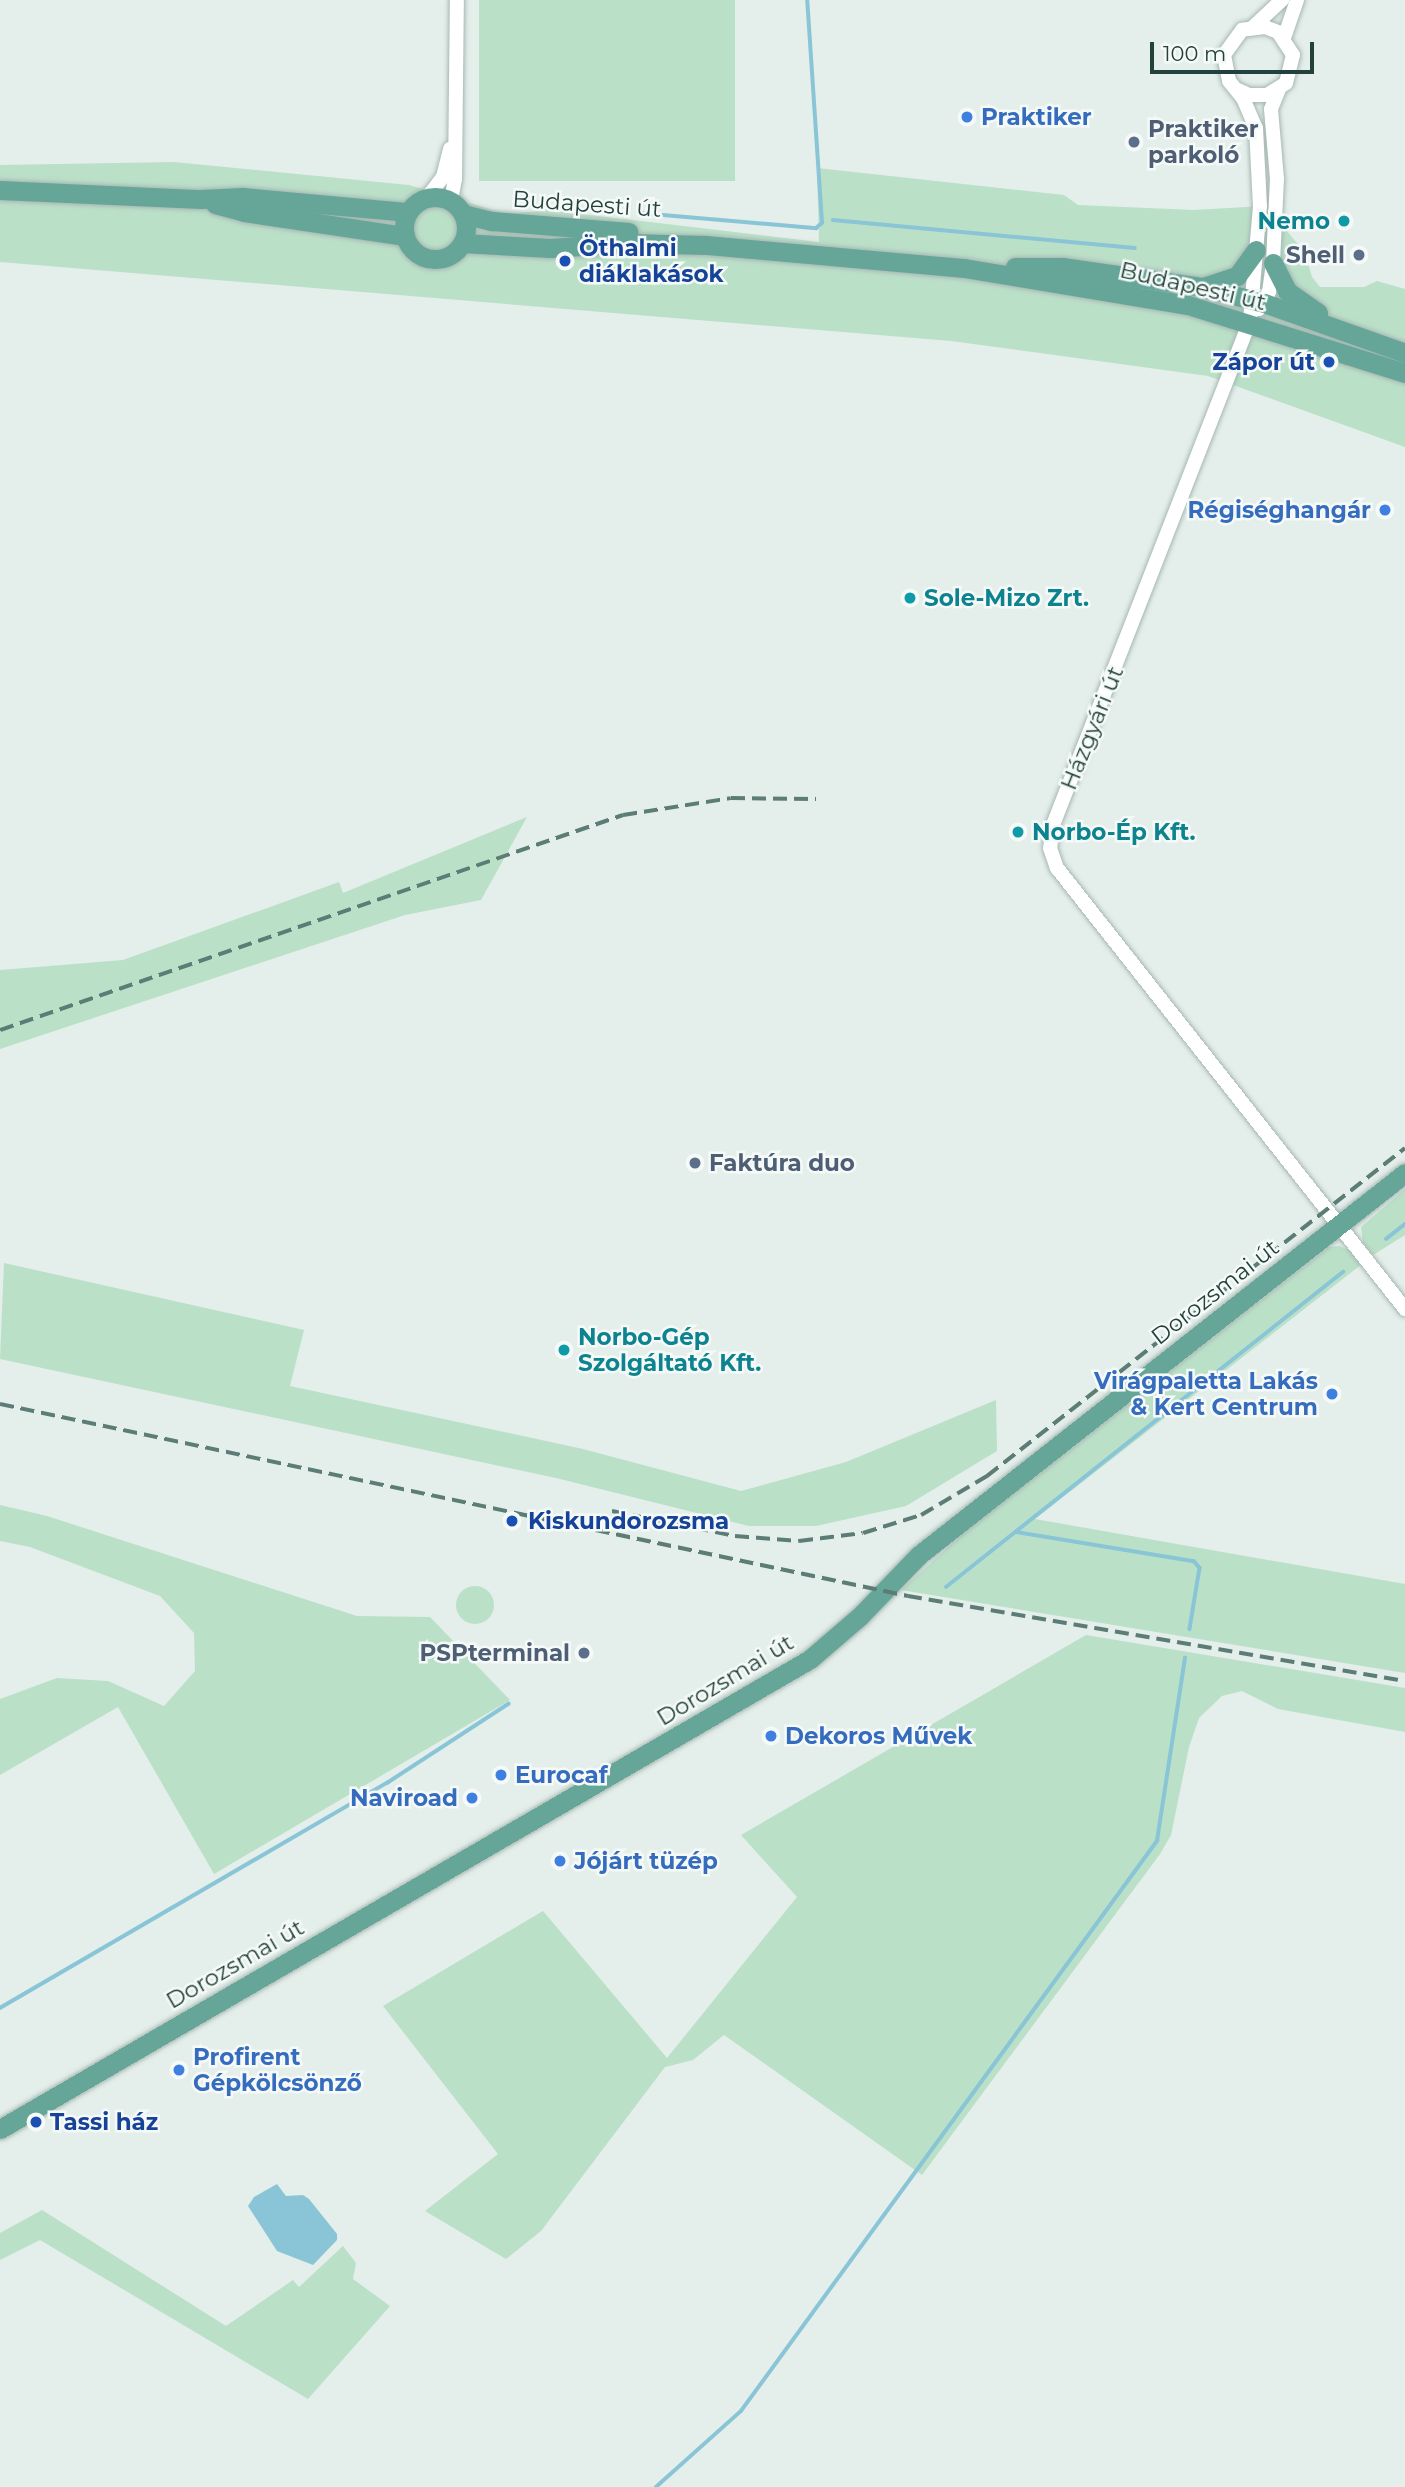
<!DOCTYPE html>
<meta charset="utf-8">
<style>
body{margin:0}
#map{position:relative;width:1405px;height:2487px;overflow:hidden;background:#e4eeea;font-family:Montserrat,sans-serif}
div>[style]{position:absolute}
.green>*{inset:0;background:#bbe0c8;transform-origin:0 0}
.round{border-radius:50%}
.water>*{inset:0;background:#89c5d6}
.stream>*{height:3.5px;margin:-1.75px;padding:0 1.75px;transform-origin:1.75px;border-radius:1.75px;background:#89c5d6}
.roads{filter:drop-shadow(0 0 2px #a6b7b2) drop-shadow(0 0 2px #a6b7b2)}
.minor>*{height:14px;margin:-7px;padding:0 7px;transform-origin:7px;border-radius:7px;background:#fff}
.major>*{height:19px;margin:-9.5px;padding:0 9.5px;transform-origin:9.5px;border-radius:9.5px;background:#66a699}
.major>.ring{margin:-9.5px;padding:0;box-sizing:content-box;background:none;border:19px solid #66a699;border-radius:50%}
.rail>*{height:3.5px;margin-top:-1.75px;transform-origin:0;background:repeating-linear-gradient(90deg,#5c7c76 0 14px,transparent 0 21px)}
.dots>*{width:19px;height:19px;translate:-50% -50%;box-sizing:border-box;border:4px solid #f5faf8;border-radius:50%}
span{translate:-50% -50%;white-space:nowrap;text-align:center;line-height:1.15;-webkit-text-stroke:5px #f5faf8;paint-order:stroke}
.shop-label{font-size:23px;color:#366cbe;font-weight:700}
.left{translate:0 -50%;text-align:left}
.right{translate:-100% -50%;text-align:right}
.service-label{font-size:23px;color:#4e5e75;font-weight:700}
.street-label{font-size:23px;color:#22413a}
.culture-label{font-size:23px;color:#0d838f;font-weight:700}
.transit-label{font-size:23px;color:#164399;font-weight:700}
.scale{position:absolute;left:1150px;top:42px;width:164px;height:32px;box-sizing:border-box;border:4px solid #22413a;border-top:0;padding-left:9px;font-size:21px;line-height:24px;white-space:nowrap;color:#22413a;-webkit-text-stroke:5px #f5faf8;paint-order:stroke}
</style>
<div id="map">
<div class="green">
<div style="left:479px;top:0;width:256px;height:181px"></div>
<div style="clip-path:polygon(174px 162px,409px 185px,506px 214px,548px 210px,819px 242px,817px 168px,1064px 195px,1078px 205px,1194px 210px,1281px 205px,1282px 225px,1305px 253px,1312px 277px,1320px 287px,1364px 287px,1377px 281px,1405px 289px,1405px 447px,1208px 376px,951px 341px,0 262px,0 165px)"></div>
<div style="clip-path:polygon(527px 817px,481px 900px,405px 915px,0 1049px,0 970px,123px 960px,339px 882px,343px 893px)"></div>
<div style="clip-path:polygon(1405px 1189px,1405px 1235px,1373px 1255px,1363px 1243px,1361px 1227px)"></div>
<div style="clip-path:polygon(1339px 1246px,1352px 1251px,1362px 1264px,1035px 1519px,1405px 1584px,1405px 1673px,901px 1590px,966px 1531px,1329px 1247px)"></div>
<div style="clip-path:polygon(4px 1263px,304px 1330px,290px 1386px,583px 1449px,741px 1491px,846px 1462px,996px 1400px,997px 1451px,906px 1506px,816px 1526px,749px 1526px,556px 1478px,0 1359px)"></div>
<div style="clip-path:polygon(0 1505px,47px 1516px,357px 1616px,430px 1617px,510px 1700px,214px 1874px,118px 1707px,0 1775px,0 1699px,57px 1678px,108px 1681px,164px 1706px,195px 1671px,194px 1633px,160px 1596px,30px 1547px,0 1541px)"></div>
<div class="round" style="left:456px;top:1586px;width:38px;height:38px"></div>
<div style="clip-path:polygon(1086px 1635px,1405px 1688px,1405px 1732px,1278px 1709px,1242px 1691px,1222px 1696px,1199px 1718px,1189px 1747px,1171px 1835px,1160px 1854px,922px 2175px,724px 2035px,693px 2060px,665px 2067px,541px 2231px,506px 2259px,425px 2211px,498px 2154px,383px 2006px,543px 1911px,667px 2058px,797px 1897px,741px 1835px)"></div>
<div style="clip-path:polygon(42px 2210px,226px 2326px,293px 2280px,299px 2287px,343px 2246px,356px 2263px,353px 2279px,390px 2306px,308px 2399px,40px 2240px,0 2260px,0 2233px)"></div>
</div>
<div class="water">
<div style="clip-path:polygon(277px 2184px,286px 2196px,303px 2195px,309px 2199px,337px 2234px,337px 2240px,313px 2265px,277px 2251px,248px 2206px,254px 2197px)"></div>
</div>
<div class="stream">
<div style="left:640px;top:213px;width:177px;rotate:4.9deg"></div>
<div style="left:816px;top:228px;width:8px;rotate:-40deg"></div>
<div style="left:822px;top:223px;width:224px;rotate:-93.8deg"></div>
<div style="left:833px;top:220px;width:303px;rotate:5.3deg"></div>
<div style="left:1386px;top:1239px;width:24px;rotate:-38deg"></div>
<div style="left:1016px;top:1532px;width:180px;rotate:9.3deg"></div>
<div style="left:1194px;top:1561px;width:9px;rotate:49deg"></div>
<div style="left:1200px;top:1568px;width:62px;rotate:99.3deg"></div>
<div style="left:946px;top:1587px;width:507px;rotate:-38.43deg"></div>
<div style="left:0;top:2008px;width:448px;rotate:-30.2deg"></div>
<div style="left:387px;top:1783px;width:145px;rotate:-33.1deg"></div>
<div style="left:656px;top:2487px;width:114px;rotate:-41.8deg"></div>
<div style="left:741px;top:2411px;width:706px;rotate:-53.88deg"></div>
<div style="left:1157px;top:1841px;width:185px;rotate:-81.3deg"></div>
</div>
<div class="roads">
<div class="minor">
<div style="left:1253px;top:27px;width:40px;rotate:-43deg"></div>
<div style="left:1284px;top:38px;width:40px;rotate:-71.1deg"></div>
<div style="left:1236px;top:89px;width:14px;rotate:25deg"></div>
<div style="left:1249px;top:95px;width:18px"></div>
<div style="left:1267px;top:95px;width:22px;rotate:-32deg"></div>
<div style="left:1286px;top:83px;width:29px;rotate:-76deg"></div>
<div style="left:1293px;top:55px;width:27px;rotate:-123deg"></div>
<div style="left:1278px;top:32px;width:14px;rotate:-159deg"></div>
<div style="left:1265px;top:27px;width:23px;rotate:173deg"></div>
<div style="left:1242px;top:30px;width:31px;rotate:126deg"></div>
<div style="left:1224px;top:55px;width:26px;rotate:79deg"></div>
<div style="left:1229px;top:81px;width:22px;rotate:51deg"></div>
<div style="left:1243px;top:98px;width:33px;rotate:67deg"></div>
<div style="left:1256px;top:128px;width:78px;rotate:87.1deg"></div>
<div style="left:1260px;top:206px;width:115px;rotate:95deg"></div>
<div style="left:1250px;top:321px;width:541px;rotate:111.35deg"></div>
<div style="left:1053px;top:825px;width:23px;rotate:97deg"></div>
<div style="left:1050px;top:848px;width:21px;rotate:71deg"></div>
<div style="left:1057px;top:868px;width:562px;rotate:51.72deg"></div>
<div style="left:427px;top:198px;width:26px;rotate:-53deg"></div>
<div style="left:443px;top:177px;width:29px;rotate:-76deg"></div>
<div style="left:451px;top:201px;width:22px;rotate:-80deg"></div>
<div style="left:455px;top:179px;width:179px;rotate:-89.4deg"></div>
<div style="left:1259px;top:309px;width:20px;rotate:-60deg"></div>
<div style="left:1269px;top:292px;width:29px;rotate:-82deg"></div>
<div style="left:1273px;top:263px;width:84px;rotate:-87.3deg"></div>
<div style="left:1277px;top:179px;width:70px;rotate:-94.9deg"></div>
<div style="left:1271px;top:109px;width:22px;rotate:-68deg"></div>
</div>
<div class="major">
<div style="left:0;top:190px;width:201px;rotate:2.6deg"></div>
<div style="left:201px;top:199px;width:41px;rotate:-2.8deg"></div>
<div style="left:242px;top:197px;width:167px;rotate:5.2deg"></div>
<div class="ring" style="left:404px;top:197px;width:43px;height:43px"></div>
<div style="left:215px;top:204px;width:30px;rotate:15deg"></div>
<div style="left:244px;top:212px;width:163px;rotate:8.5deg"></div>
<div style="left:463px;top:214px;width:30px;rotate:14deg"></div>
<div style="left:492px;top:221px;width:137px;rotate:4.6deg"></div>
<div style="left:462px;top:243px;width:88px;rotate:3.3deg"></div>
<div style="left:550px;top:248px;width:78px;rotate:-3.7deg"></div>
<div style="left:628px;top:243px;width:78px;rotate:1.5deg"></div>
<div style="left:706px;top:245px;width:259px;rotate:5.1deg"></div>
<div style="left:964px;top:268px;width:227px;rotate:9.4deg"></div>
<div style="left:1188px;top:305px;width:227px;rotate:17.4deg"></div>
<div style="left:1273px;top:263px;width:31px;rotate:63deg"></div>
<div style="left:1287px;top:291px;width:38px;rotate:35deg"></div>
<div style="left:1015px;top:267px;width:47px"></div>
<div style="left:1062px;top:267px;width:141px;rotate:8.1deg"></div>
<div style="left:1202px;top:287px;width:64px;rotate:14.5deg"></div>
<div style="left:1264px;top:303px;width:150px;rotate:19.5deg"></div>
<div style="left:1203px;top:287px;width:36px;rotate:-18deg"></div>
<div style="left:1237px;top:276px;width:32px;rotate:-54deg"></div>
<div style="left:0;top:2129px;width:936px;rotate:-30.12deg"></div>
<div style="left:810px;top:1659px;width:66px;rotate:-40.7deg"></div>
<div style="left:860px;top:1616px;width:85px;rotate:-46deg"></div>
<div style="left:919px;top:1555px;width:618px;rotate:-38.17deg"></div>
</div>
</div>
<div class="rail">
<div style="left:0;top:1030px;width:659px;rotate:-19.04deg"></div>
<div style="left:623px;top:815px;width:109px;rotate:-8.9deg"></div>
<div style="left:731px;top:798px;width:85px;rotate:0.7deg"></div>
<div style="left:0;top:1404px;width:928px;rotate:11.94deg"></div>
<div style="left:908px;top:1596px;width:504px;rotate:9.71deg"></div>
<div style="left:612px;top:1511px;width:126px;rotate:11.5deg"></div>
<div style="left:735px;top:1536px;width:64px;rotate:4.5deg"></div>
<div style="left:799px;top:1541px;width:64px;rotate:-7.1deg"></div>
<div style="left:863px;top:1533px;width:61px;rotate:-17.2deg"></div>
<div style="left:921px;top:1515px;width:77px;rotate:-30.6deg"></div>
<div style="left:987px;top:1476px;width:531px;rotate:-38.12deg"></div>
</div>
<div class="dots">
<div style="left:967px;top:117px;background:#3f7fe0"></div>
<div style="left:1134px;top:142px;background:#5c6f8a"></div>
<div style="left:1344px;top:221px;background:#0f9aa8"></div>
<div style="left:1359px;top:255px;background:#5c6f8a"></div>
<div style="left:565px;top:261px;background:#1a4fb4"></div>
<div style="left:1329px;top:362px;background:#1a4fb4"></div>
<div style="left:1385px;top:510px;background:#3f7fe0"></div>
<div style="left:910px;top:598px;background:#0f9aa8"></div>
<div style="left:1018px;top:832px;background:#0f9aa8"></div>
<div style="left:695px;top:1163px;background:#5c6f8a"></div>
<div style="left:564px;top:1350px;background:#0f9aa8"></div>
<div style="left:1332px;top:1394px;background:#3f7fe0"></div>
<div style="left:512px;top:1521px;background:#1a4fb4"></div>
<div style="left:584px;top:1653px;background:#5c6f8a"></div>
<div style="left:771px;top:1736px;background:#3f7fe0"></div>
<div style="left:501px;top:1775px;background:#3f7fe0"></div>
<div style="left:472px;top:1798px;background:#3f7fe0"></div>
<div style="left:560px;top:1861px;background:#3f7fe0"></div>
<div style="left:179px;top:2070px;background:#3f7fe0"></div>
<div style="left:36px;top:2122px;background:#1a4fb4"></div>
</div>
<div class="shop-label">
<span class="left" style="left:981px;top:117px">Praktiker</span>
<span class="right" style="left:1371px;top:510px">Régiséghangár</span>
<span class="right" style="left:1318px;top:1394px">Virágpaletta Lakás<br>&amp; Kert Centrum</span>
<span class="left" style="left:785px;top:1736px">Dekoros Művek</span>
<span class="left" style="left:515px;top:1775px">Eurocaf</span>
<span class="right" style="left:458px;top:1798px">Naviroad</span>
<span class="left" style="left:574px;top:1861px">Jójárt tüzép</span>
<span class="left" style="left:193px;top:2070px">Profirent<br>Gépkölcsönző</span>
</div>
<div class="service-label">
<span class="left" style="left:1148px;top:142px">Praktiker<br>parkoló</span>
<span class="right" style="left:1345px;top:255px">Shell</span>
<span class="left" style="left:709px;top:1163px">Faktúra duo</span>
<span class="right" style="left:570px;top:1653px">PSPterminal</span>
</div>
<div class="street-label">
<span style="left:587px;top:204px;rotate:4deg">Budapesti út</span>
<span style="left:1193px;top:286px;rotate:13deg">Budapesti út</span>
<span style="left:1092px;top:728px;rotate:-68deg">Házgyári út</span>
<span style="left:1215px;top:1292px;rotate:-38deg">Dorozsmai út</span>
<span style="left:725px;top:1680px;rotate:-31deg">Dorozsmai út</span>
<span style="left:235px;top:1964px;rotate:-30deg">Dorozsmai út</span>
</div>
<div class="culture-label">
<span class="right" style="left:1330px;top:221px">Nemo</span>
<span class="left" style="left:924px;top:598px">Sole-Mizo Zrt.</span>
<span class="left" style="left:1032px;top:832px">Norbo-Ép Kft.</span>
<span class="left" style="left:578px;top:1350px">Norbo-Gép<br>Szolgáltató Kft.</span>
</div>
<div class="transit-label">
<span class="left" style="left:579px;top:261px">Öthalmi<br>diáklakások</span>
<span class="right" style="left:1315px;top:362px">Zápor út</span>
<span class="left" style="left:528px;top:1521px">Kiskundorozsma</span>
<span class="left" style="left:50px;top:2122px">Tassi ház</span>
</div>
<div class="scale">100 m</div>
</div>
